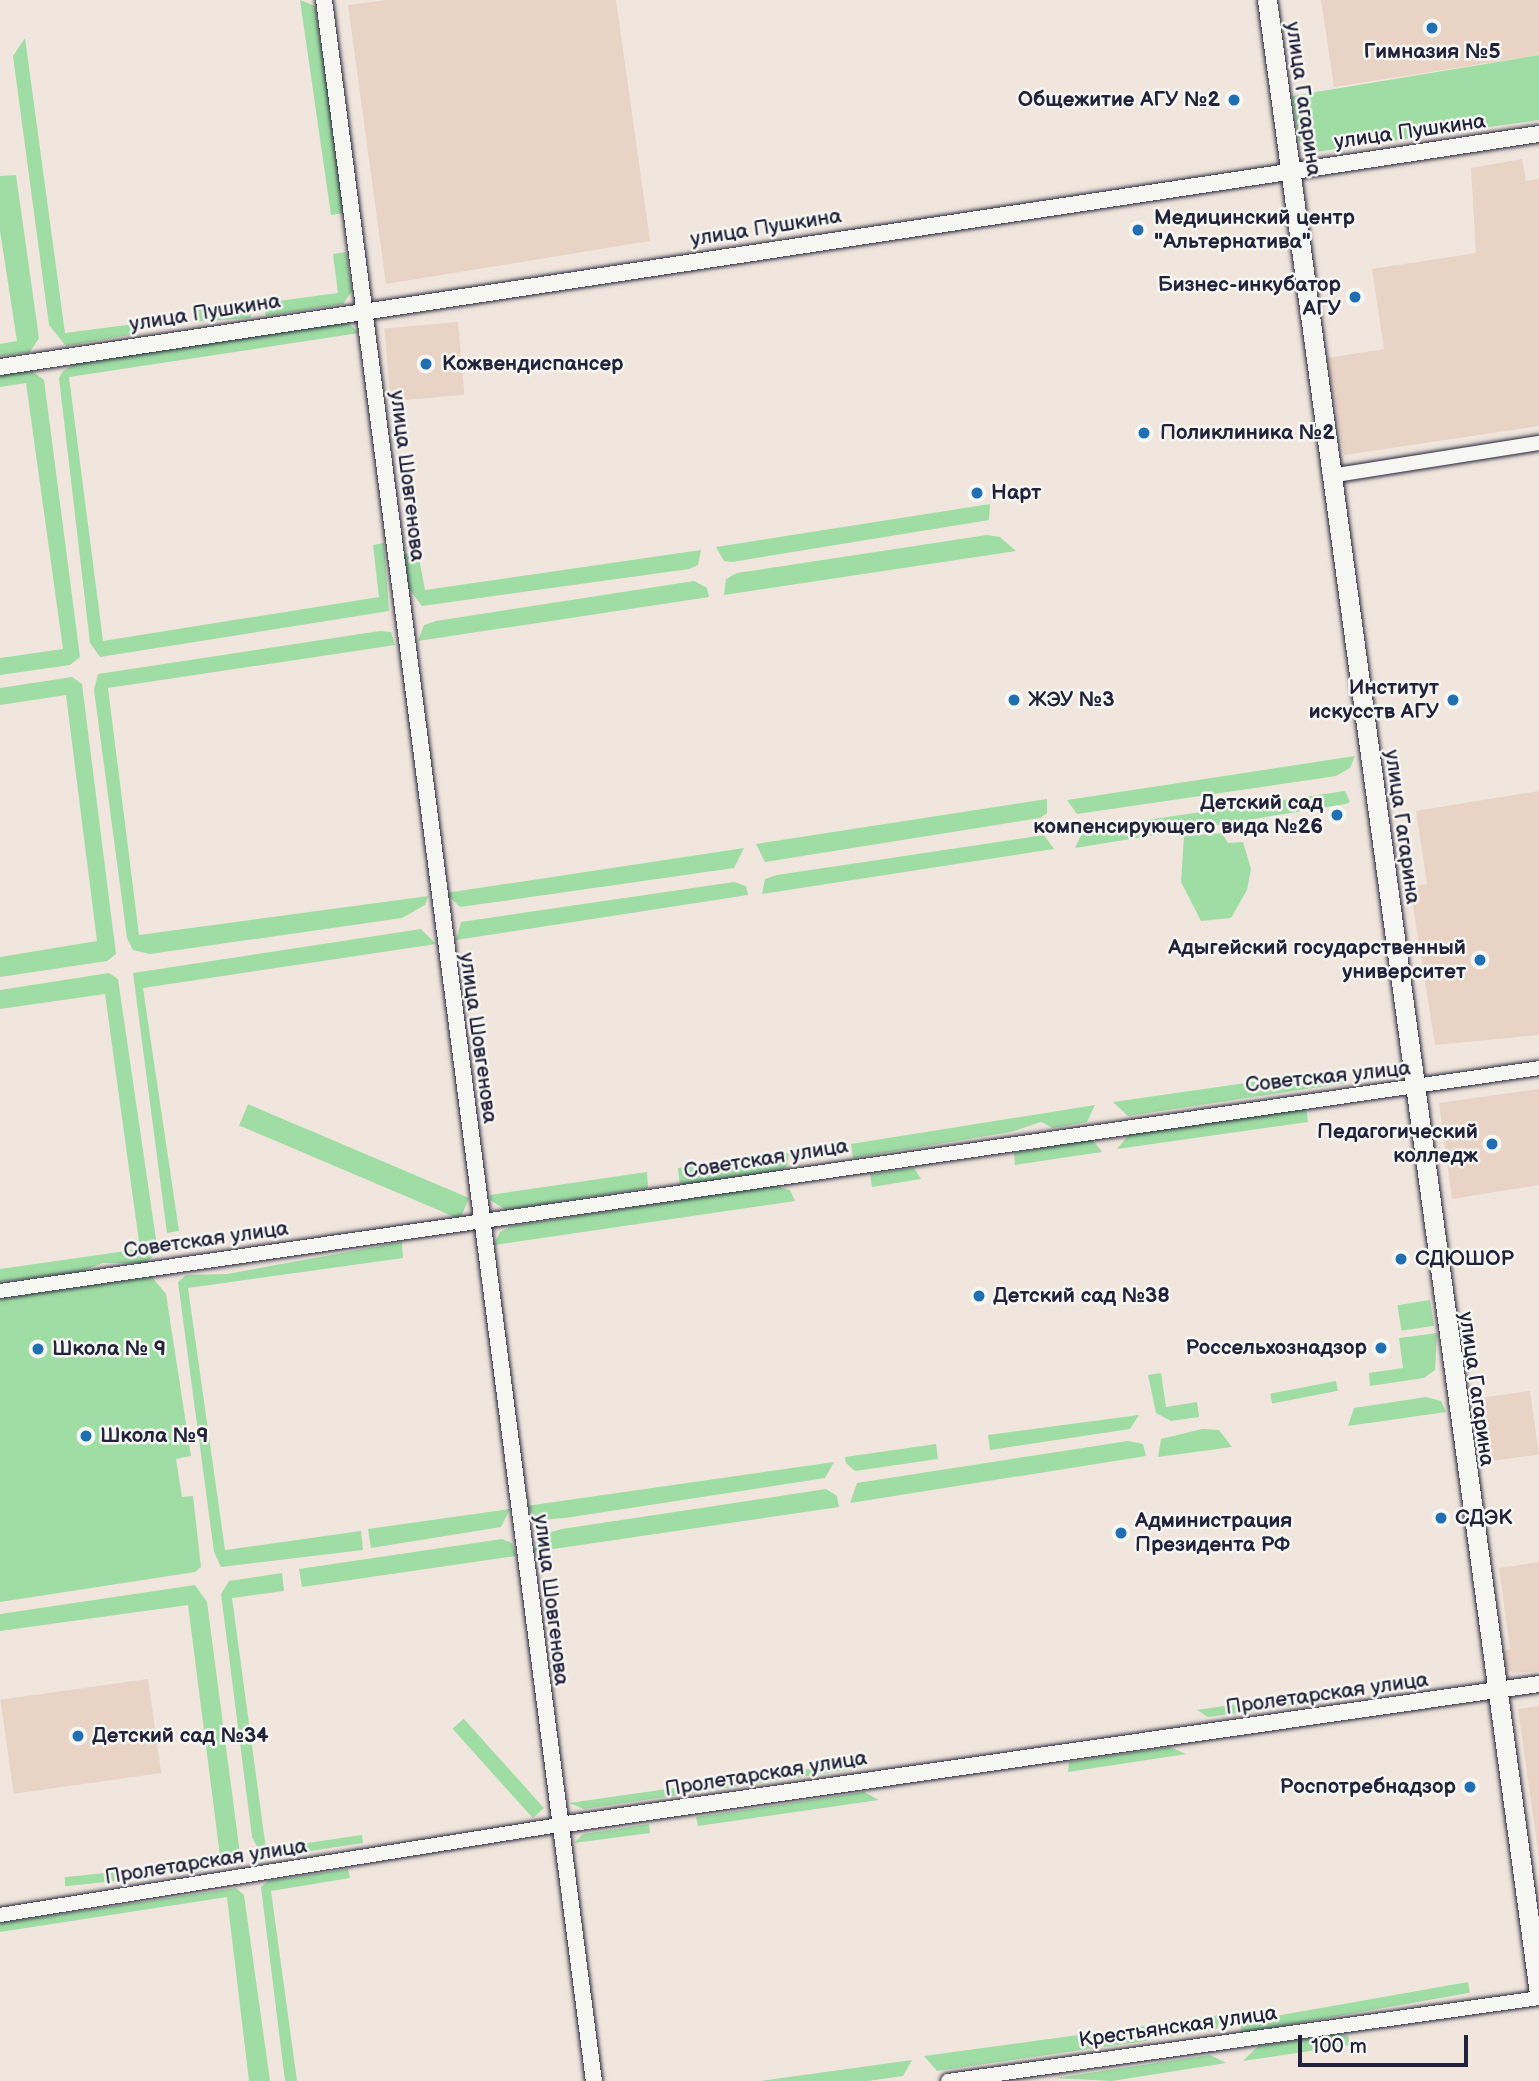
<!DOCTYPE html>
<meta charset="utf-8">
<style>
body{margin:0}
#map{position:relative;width:1539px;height:2081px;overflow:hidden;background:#f0e6dd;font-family:"Balsamiq Sans",sans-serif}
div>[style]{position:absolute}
.built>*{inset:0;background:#e9d3c4;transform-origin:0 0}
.green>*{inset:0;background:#a0dda4;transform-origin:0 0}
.roads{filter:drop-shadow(0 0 2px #22223b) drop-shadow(0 0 2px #22223b)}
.tertiary>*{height:14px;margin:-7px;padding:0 7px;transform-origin:7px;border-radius:7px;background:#f6f6f2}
.secondary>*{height:16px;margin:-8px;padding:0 8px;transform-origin:8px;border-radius:8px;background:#f6f6f2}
.primary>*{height:19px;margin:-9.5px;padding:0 9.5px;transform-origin:9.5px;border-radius:9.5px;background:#f6f6f2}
.dots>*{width:19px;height:19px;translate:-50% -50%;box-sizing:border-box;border:4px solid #f6f6f2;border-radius:50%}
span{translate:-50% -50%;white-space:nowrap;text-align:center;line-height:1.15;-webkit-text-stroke:5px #f6f6f2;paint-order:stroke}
.poi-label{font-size:21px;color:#22223b;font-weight:700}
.right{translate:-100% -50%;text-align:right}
.left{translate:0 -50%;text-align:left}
.street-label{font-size:21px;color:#22223b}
.scale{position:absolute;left:1298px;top:2035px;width:170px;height:32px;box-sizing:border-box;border:4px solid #22223b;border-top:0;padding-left:9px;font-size:21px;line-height:24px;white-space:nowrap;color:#22223b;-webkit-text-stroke:5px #f6f6f2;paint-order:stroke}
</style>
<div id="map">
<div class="built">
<div style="clip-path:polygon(387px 0,616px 0,650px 241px,386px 284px,348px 5px)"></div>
<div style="clip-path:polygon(1321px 0,1539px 0,1539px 55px,1334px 87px)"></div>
<div style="clip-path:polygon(1522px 159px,1526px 181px,1539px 179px,1539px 426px,1344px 455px,1327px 358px,1384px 349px,1372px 269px,1476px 253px,1471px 168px)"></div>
<div style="left:458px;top:322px;width:73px;height:74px;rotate:85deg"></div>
<div style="clip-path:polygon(1539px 791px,1539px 1035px,1435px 1045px,1410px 887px,1427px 884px,1416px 811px)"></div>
<div style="clip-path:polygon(1539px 1089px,1539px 1185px,1452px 1199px,1439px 1103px)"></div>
<div style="left:1530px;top:1391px;width:64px;height:59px;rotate:82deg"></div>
<div style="clip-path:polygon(1539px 1562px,1539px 1671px,1513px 1673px,1506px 1668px,1503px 1652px,1510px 1649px,1499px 1568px)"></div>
<div style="left:148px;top:1679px;width:95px;height:149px;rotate:82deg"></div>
<div style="clip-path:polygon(1539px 1706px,1539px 1858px,1518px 1709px)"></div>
</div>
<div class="green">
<div style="clip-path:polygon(300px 0,315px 6px,324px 65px,344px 213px,331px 215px)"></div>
<div style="clip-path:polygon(25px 38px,65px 333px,134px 324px,136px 334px,66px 346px,49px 325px,13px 56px)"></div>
<div style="clip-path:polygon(1539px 55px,1539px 120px,1316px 152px,1299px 140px,1292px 96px)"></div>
<div style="clip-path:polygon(16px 175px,39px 338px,30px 352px,0 356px,0 344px,17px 341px,0 231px,0 176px)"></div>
<div style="clip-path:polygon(346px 252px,352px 291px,343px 304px,266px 316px,263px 303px,338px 293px,333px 254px)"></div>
<div style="left:250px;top:305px;width:13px;height:55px;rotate:86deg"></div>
<div style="clip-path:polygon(333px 324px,348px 323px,359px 333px,69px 377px,103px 641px,379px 597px,373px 545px,384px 543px,389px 611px,100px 657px,90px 643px,59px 378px,63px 371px,75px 364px)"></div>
<div style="clip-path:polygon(32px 371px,44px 380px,80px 657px,70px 665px,0 675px,0 658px,63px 649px,26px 383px,0 387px,0 375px)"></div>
<div style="clip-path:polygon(990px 504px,989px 520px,732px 562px,724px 561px,716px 547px)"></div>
<div style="clip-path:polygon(987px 535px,1000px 537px,1016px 551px,724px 595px,726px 579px,737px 573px)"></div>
<div style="clip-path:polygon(701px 550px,698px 565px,689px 569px,422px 606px,409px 589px,404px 554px,418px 552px,425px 590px)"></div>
<div style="clip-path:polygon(694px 581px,707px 588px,709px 597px,418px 641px,424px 625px,436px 621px)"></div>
<div style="clip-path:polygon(380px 631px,391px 632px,395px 645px,108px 688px,139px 935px,428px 896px,425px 905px,402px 918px,150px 954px,133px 950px,127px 938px,94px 690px,98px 674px)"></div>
<div style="clip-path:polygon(72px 677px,82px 684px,116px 954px,107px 961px,0 977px,0 957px,97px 941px,66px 695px,0 705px,0 688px)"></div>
<div style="clip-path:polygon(1355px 756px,1350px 768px,1336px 776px,1077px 814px,1067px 800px)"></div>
<div style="clip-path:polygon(1345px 791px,1350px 802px,1346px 804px,1075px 848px,1082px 833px,1098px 827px)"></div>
<div style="clip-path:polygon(1047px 799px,1047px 813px,1040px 818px,765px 862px,756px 844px)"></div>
<div style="clip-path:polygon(1222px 833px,1228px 843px,1243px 842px,1251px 869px,1247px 890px,1231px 918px,1201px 921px,1181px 882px,1184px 836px)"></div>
<div style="clip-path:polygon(1044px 835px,1054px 849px,762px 894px,765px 879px,777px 875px)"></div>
<div style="clip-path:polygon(744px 848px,734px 868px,460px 907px,446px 893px)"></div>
<div style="clip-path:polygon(734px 882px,746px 886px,748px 895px,456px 940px,461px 922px)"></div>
<div style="clip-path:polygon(421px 929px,436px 944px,143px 988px,179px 1231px,167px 1233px,133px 973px)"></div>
<div style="clip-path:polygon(109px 973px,118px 979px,158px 1253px,145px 1263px,103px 1263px,79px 1272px,0 1282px,0 1269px,140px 1249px,105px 994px,0 1009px,0 990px)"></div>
<div style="clip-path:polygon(1344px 1069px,1346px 1083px,1128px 1116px,1113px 1102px)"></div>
<div style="clip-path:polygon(1095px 1105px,1087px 1122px,1053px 1128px,1041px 1122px,1011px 1132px,853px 1158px,851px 1144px)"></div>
<div style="clip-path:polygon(1306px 1106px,1308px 1122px,1117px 1149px,1131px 1132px)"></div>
<div style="clip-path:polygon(1092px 1139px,1102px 1152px,1015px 1165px,1014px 1153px)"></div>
<div style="clip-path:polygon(789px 1153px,787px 1167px,779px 1171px,680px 1187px,678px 1168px)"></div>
<div style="clip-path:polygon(914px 1168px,921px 1179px,872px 1187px,870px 1174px)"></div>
<div style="clip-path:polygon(647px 1172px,648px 1188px,506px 1210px,490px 1200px,490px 1195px)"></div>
<div style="clip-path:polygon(774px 1186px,790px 1190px,795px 1201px,494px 1245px,500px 1232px,512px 1226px)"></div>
<div style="left:469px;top:1198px;width:23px;height:240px;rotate:113deg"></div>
<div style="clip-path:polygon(402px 1242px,403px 1258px,188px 1288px,225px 1550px,361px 1531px,363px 1550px,221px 1567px,214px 1552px,178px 1282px,186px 1275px,227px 1274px)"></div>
<div style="clip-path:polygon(152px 1277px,166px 1294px,191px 1456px,176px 1459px,182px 1497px,193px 1496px,201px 1567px,195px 1572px,0 1602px,0 1299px)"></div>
<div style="left:1430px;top:1300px;width:26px;height:33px;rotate:81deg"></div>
<div style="clip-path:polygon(1437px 1333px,1435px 1370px,1424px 1378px,1370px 1386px,1369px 1373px,1403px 1368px,1399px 1338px)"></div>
<div style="clip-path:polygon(1161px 1373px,1166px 1407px,1197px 1402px,1199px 1417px,1171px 1421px,1156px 1413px,1148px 1375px)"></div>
<div style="left:1336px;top:1381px;width:10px;height:67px;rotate:79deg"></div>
<div style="clip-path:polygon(1426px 1397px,1441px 1401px,1446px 1412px,1348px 1426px,1354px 1408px)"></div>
<div style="clip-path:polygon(1139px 1415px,1130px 1429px,990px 1450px,988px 1435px)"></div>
<div style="clip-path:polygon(1202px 1429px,1219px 1430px,1232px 1447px,1158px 1457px,1161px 1439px)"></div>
<div style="clip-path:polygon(1128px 1441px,1143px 1444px,1146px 1456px,850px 1503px,857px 1483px)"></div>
<div style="clip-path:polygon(936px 1444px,938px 1459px,855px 1471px,846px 1463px,845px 1457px)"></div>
<div style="clip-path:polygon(834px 1462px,825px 1478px,565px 1518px,538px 1520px,526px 1506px)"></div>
<div style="clip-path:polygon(826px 1489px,837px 1496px,839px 1507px,533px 1552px,540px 1535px,562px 1529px)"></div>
<div style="clip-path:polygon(510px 1509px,501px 1527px,371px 1548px,368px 1529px)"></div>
<div style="clip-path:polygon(502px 1539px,512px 1543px,516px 1556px,302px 1587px,299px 1569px)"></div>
<div style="clip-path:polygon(282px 1573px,284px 1591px,232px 1598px,266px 1849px,362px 1835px,363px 1843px,263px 1858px,252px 1837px,221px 1594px,229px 1581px)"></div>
<div style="clip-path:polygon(195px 1585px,207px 1602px,240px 1854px,229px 1864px,173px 1873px,172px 1864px,220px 1856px,188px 1605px,0 1631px,0 1614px)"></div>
<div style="clip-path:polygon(1313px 1693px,1314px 1703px,1208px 1717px,1197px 1710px)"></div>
<div style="clip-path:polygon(1170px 1747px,1186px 1754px,1068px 1772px,1069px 1762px)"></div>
<div style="clip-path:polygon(870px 1760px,860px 1768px,584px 1809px,569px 1803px)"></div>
<div style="clip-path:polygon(864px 1792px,879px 1800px,698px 1826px,696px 1817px)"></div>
<div style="left:544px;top:1808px;width:15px;height:120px;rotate:138deg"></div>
<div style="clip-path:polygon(649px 1824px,650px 1833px,574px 1843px,583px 1834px)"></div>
<div style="left:152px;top:1868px;width:9px;height:88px;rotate:84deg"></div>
<div style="clip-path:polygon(348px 1869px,350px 1878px,271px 1891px,297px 2081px,285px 2081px,261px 1887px,268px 1881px)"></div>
<div style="clip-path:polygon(236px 1888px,244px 1895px,270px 2081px,249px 2081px,227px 1897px,0 1932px,0 1923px)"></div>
<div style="left:1468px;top:1982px;width:11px;height:232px;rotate:80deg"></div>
<div style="clip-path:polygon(1221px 2015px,1217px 2029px,1168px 2037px,1166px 2022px)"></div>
<div style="left:1145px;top:2026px;width:15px;height:44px;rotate:82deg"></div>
<div style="clip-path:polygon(1093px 2033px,1095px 2048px,937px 2071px,924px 2056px)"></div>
<div style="clip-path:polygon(1340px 2034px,1348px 2036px,1350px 2045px,1243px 2061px,1258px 2046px)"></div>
<div style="clip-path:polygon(1210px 2055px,1226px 2063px,1112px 2081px,1055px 2078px)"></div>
<div style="clip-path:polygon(912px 2060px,903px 2076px,868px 2081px,761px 2081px)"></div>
</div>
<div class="roads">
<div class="tertiary">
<div style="left:1330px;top:476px;width:212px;rotate:-9deg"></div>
<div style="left:0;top:1291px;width:1555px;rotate:-8.24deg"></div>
<div style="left:0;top:1915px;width:566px;rotate:-9.15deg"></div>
<div style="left:948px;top:2081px;width:597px;rotate:-7.99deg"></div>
</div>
<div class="secondary">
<div style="left:324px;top:0;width:2098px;rotate:82.61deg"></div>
<div style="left:0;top:367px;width:1557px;rotate:-8.61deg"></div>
<div style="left:559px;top:1825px;width:990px;rotate:-8.19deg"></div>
</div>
<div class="primary">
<div style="left:1267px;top:0;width:2012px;rotate:82.23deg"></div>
</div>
</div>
<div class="dots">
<div style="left:1432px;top:28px;background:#1f6fb2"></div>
<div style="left:1234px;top:100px;background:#1f6fb2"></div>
<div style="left:1138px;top:230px;background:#1f6fb2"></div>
<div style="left:1355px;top:297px;background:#1f6fb2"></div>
<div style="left:426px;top:364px;background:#1f6fb2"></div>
<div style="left:1144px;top:433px;background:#1f6fb2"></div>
<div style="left:977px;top:493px;background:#1f6fb2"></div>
<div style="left:1014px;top:700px;background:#1f6fb2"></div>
<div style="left:1453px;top:700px;background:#1f6fb2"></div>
<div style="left:1337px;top:815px;background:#1f6fb2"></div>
<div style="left:1480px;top:960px;background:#1f6fb2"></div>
<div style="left:1492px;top:1144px;background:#1f6fb2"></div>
<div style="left:1401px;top:1259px;background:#1f6fb2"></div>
<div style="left:979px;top:1296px;background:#1f6fb2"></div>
<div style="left:1381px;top:1348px;background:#1f6fb2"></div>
<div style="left:38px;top:1349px;background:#1f6fb2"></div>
<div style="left:86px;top:1436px;background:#1f6fb2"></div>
<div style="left:1441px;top:1518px;background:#1f6fb2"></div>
<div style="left:1121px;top:1533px;background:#1f6fb2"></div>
<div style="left:78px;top:1736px;background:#1f6fb2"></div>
<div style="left:1470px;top:1787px;background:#1f6fb2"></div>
</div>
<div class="poi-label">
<span style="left:1432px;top:52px">Гимназия №5</span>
<span class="right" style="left:1220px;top:100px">Общежитие АГУ №2</span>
<span class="left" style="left:1154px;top:230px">Медицинский центр<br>"Альтернатива"</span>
<span class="right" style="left:1341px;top:297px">Бизнес-инкубатор<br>АГУ</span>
<span class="left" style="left:442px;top:364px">Кожвендиспансер</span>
<span class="left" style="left:1160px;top:433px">Поликлиника №2</span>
<span class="left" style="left:991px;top:493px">Нарт</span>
<span class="right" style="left:1439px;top:700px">Институт<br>искусств АГУ</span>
<span class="left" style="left:1028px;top:700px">ЖЭУ №3</span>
<span class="right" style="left:1323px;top:815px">Детский сад<br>компенсирующего вида №26</span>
<span class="right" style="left:1466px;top:960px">Адыгейский государственный<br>университет</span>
<span class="right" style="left:1478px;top:1144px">Педагогический<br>колледж</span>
<span class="left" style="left:1415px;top:1259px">СДЮШОР</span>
<span class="left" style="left:993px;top:1296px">Детский сад №38</span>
<span class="right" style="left:1367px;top:1348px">Россельхознадзор</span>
<span class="left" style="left:52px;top:1349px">Школа № 9</span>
<span class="left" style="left:100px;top:1436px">Школа №9</span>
<span class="left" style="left:1455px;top:1518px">СДЭК</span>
<span class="left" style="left:1135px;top:1533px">Администрация<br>Президента РФ</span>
<span class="left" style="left:92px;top:1736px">Детский сад №34</span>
<span class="right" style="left:1456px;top:1787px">Роспотребнадзор</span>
</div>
<div class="street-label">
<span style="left:1303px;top:99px;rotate:82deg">улица Гагарина</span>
<span style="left:1410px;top:132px;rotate:-8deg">улица Пушкина</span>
<span style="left:766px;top:228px;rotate:-9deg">улица Пушкина</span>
<span style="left:205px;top:313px;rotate:-9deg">улица Пушкина</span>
<span style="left:407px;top:476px;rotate:83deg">улица Шовгенова</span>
<span style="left:1402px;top:827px;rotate:82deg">улица Гагарина</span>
<span style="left:478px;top:1038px;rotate:82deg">улица Шовгенова</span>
<span style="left:1328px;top:1077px;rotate:-6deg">Советская улица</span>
<span style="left:766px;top:1159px;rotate:-9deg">Советская улица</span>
<span style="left:206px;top:1240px;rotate:-8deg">Советская улица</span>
<span style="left:1476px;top:1389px;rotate:82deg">улица Гагарина</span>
<span style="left:551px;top:1600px;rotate:83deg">улица Шовгенова</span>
<span style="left:1327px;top:1694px;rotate:-8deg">Пролетарская улица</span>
<span style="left:766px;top:1774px;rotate:-9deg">Пролетарская улица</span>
<span style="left:206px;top:1862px;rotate:-9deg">Пролетарская улица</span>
<span style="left:1178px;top:2027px;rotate:-8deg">Крестьянская улица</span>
</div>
<div class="scale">100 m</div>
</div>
